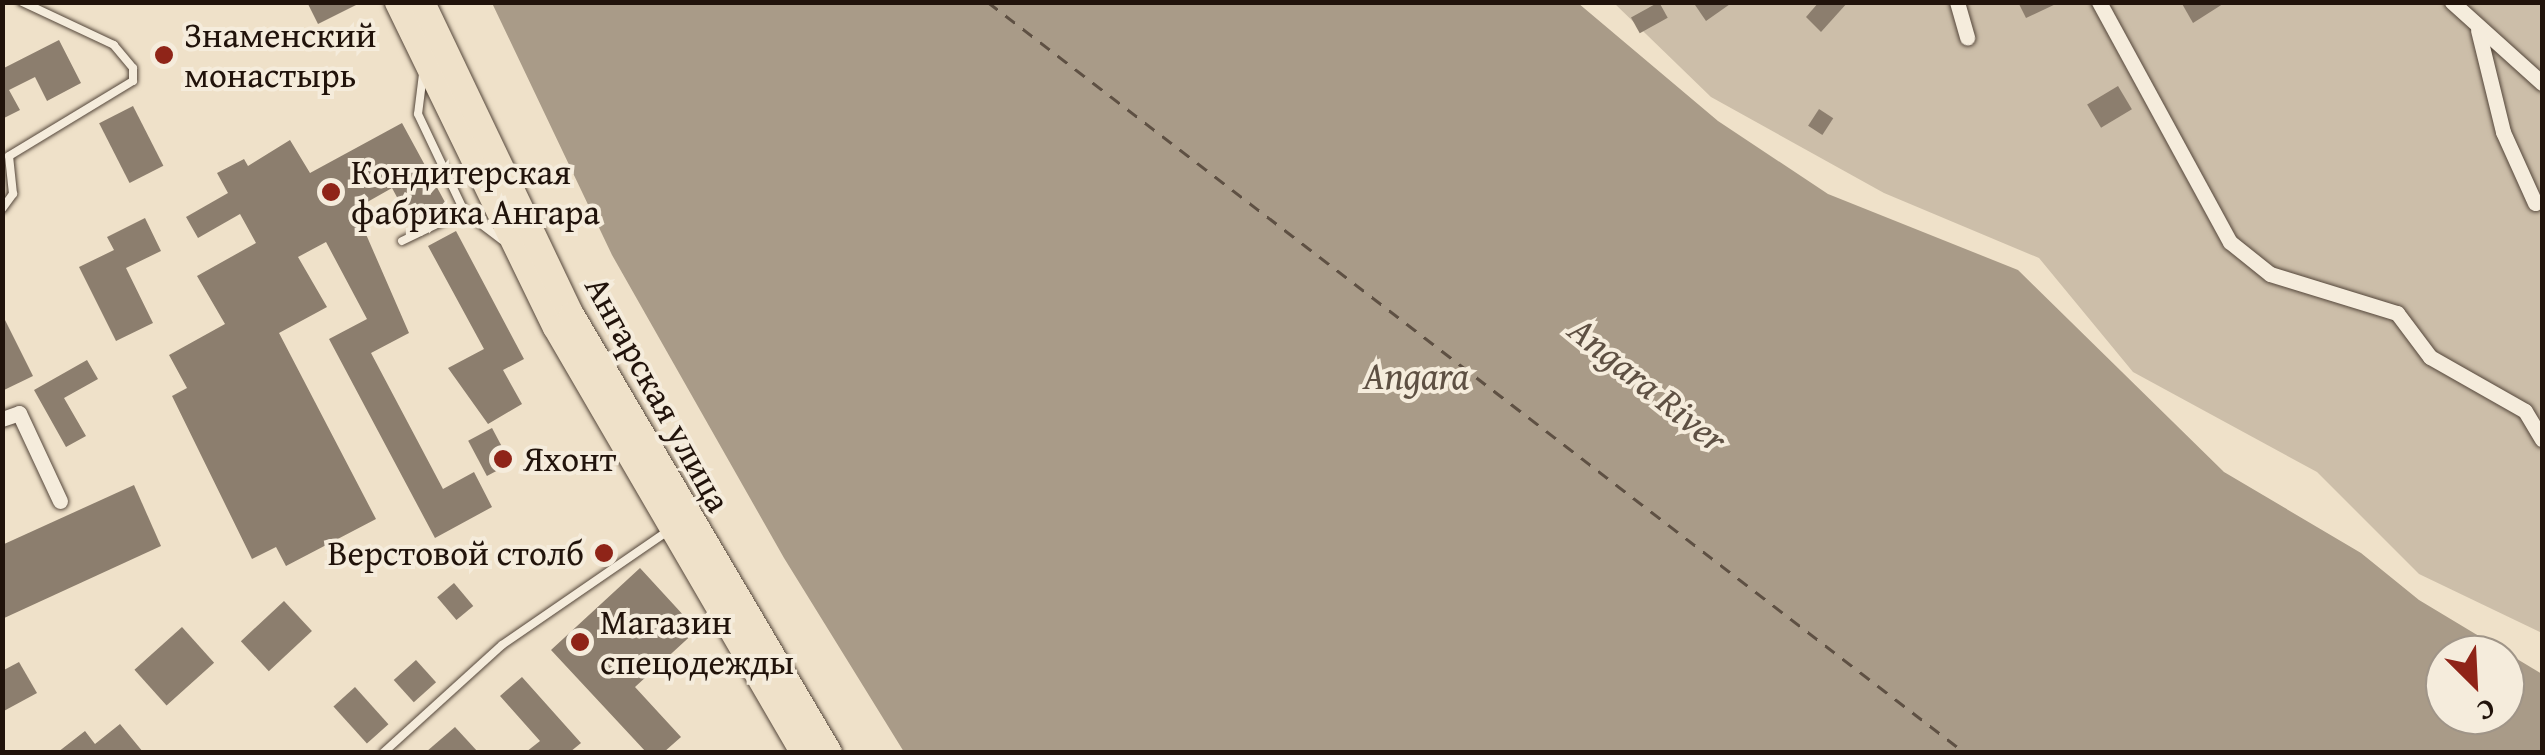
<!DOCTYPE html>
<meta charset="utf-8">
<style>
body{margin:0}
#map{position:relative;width:2545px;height:755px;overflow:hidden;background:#efe1c9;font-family:"Gentium Book Plus",serif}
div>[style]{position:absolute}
.green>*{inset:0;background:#ccbea9}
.water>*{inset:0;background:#a99b88}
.ferry>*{height:2.5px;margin-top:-1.25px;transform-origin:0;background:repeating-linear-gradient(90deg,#5e5043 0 12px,transparent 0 22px)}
.building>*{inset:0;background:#8c7e6e;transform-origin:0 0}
.roads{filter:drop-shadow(0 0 2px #54463a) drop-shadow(0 0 2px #54463a)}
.lane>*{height:8px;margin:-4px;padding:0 4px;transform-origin:4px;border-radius:4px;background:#f5ecdc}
.street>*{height:15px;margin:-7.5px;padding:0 7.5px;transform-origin:7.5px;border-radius:7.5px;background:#f5ecdc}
.primary>*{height:25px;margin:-12.5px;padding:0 12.5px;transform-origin:12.5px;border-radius:12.5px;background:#efe1c9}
.dots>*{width:28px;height:28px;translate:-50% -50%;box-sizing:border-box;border:5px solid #f5ecdc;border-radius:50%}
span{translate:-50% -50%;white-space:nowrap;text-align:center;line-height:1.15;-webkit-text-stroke:8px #f5ecdc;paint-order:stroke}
.poi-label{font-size:35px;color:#21130b}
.left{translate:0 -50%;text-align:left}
.right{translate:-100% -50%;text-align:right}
.street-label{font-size:35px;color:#21130b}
.water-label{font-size:38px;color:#5e5043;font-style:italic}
.frame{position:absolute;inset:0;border:5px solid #21130b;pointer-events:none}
.north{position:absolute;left:2425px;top:635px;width:100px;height:100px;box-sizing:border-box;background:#f5ecdc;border:2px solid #a09588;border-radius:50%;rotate:156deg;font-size:28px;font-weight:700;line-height:40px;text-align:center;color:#21130b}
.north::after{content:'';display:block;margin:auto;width:35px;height:45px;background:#8f2418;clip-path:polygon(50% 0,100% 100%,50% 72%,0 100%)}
</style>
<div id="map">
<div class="green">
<div style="clip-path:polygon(1614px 3px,2542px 3px,2542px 633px,2419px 574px,2317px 472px,2133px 372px,2039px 258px,1884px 193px,1711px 97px)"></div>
</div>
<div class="water">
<div style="clip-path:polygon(evenodd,492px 3px,1578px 3px,1718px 121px,1828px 194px,2018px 270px,2224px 472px,2361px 553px,2419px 600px,2542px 674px,2542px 752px,904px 752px,784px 558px,612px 255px,492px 3px,2445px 655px,2505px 655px,2505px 715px,2445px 715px,2445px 655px)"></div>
</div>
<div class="ferry">
<div style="left:988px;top:2px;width:1231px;rotate:37.54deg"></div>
</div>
<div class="building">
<div style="clip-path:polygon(307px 2px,362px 2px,318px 24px)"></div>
<div style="left:1659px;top:2px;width:18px;height:32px;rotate:61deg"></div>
<div style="clip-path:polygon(1693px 2px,1733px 2px,1706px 21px)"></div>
<div style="clip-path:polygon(1819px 2px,1848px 2px,1821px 32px,1806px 17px)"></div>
<div style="clip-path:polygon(2018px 2px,2060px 2px,2026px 18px)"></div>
<div style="clip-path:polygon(2181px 2px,2226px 2px,2193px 23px)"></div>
<div style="clip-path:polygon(59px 40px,81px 83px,47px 101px,35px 77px,9px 90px,20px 110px,2px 119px,2px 69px)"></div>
<div style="left:2118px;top:86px;width:27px;height:36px;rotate:59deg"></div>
<div style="left:133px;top:106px;width:67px;height:38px;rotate:63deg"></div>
<div style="left:1819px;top:109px;width:17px;height:20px;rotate:33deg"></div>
<div style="clip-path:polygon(402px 123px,446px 204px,411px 223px,392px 188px,355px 209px,409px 333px,371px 353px,443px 489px,474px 472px,492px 507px,435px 538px,329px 339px,367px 319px,326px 242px,298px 257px,327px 307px,279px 333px,376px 519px,286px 566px,276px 547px,252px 559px,172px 396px,187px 388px,169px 355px,225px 324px,197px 276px,256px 243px,240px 214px,198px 238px,186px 217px,228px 193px,217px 173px,244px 159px,248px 166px,290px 140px,310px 173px)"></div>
<div style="clip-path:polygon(145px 218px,161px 251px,126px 268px,153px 323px,116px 341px,79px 267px,114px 250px,107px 237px)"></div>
<div style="clip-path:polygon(456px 231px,524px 359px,503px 370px,522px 404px,488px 424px,448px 368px,484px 349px,428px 246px)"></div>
<div style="clip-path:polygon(2px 314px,33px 376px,2px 391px)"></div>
<div style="clip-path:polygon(87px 360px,98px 379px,64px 398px,86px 436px,66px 447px,34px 390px)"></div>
<div style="left:492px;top:428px;width:40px;height:27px;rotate:62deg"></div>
<div style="clip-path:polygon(134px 485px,161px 546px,2px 619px,2px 545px)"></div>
<div style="clip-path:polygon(640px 568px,697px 630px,635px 687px,681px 737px,664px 752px,646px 752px,551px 650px)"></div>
<div style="left:454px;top:583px;width:30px;height:22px;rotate:50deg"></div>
<div style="left:284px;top:601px;width:41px;height:59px;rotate:47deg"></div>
<div style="left:182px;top:627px;width:48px;height:64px;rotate:48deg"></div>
<div style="left:416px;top:660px;width:30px;height:30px;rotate:48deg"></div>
<div style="clip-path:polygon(19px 662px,37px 693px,2px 712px,2px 671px)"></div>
<div style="clip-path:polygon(522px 677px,581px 743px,570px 752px,526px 752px,540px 741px,500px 696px)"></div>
<div style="left:355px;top:687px;width:50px;height:29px;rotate:48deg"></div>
<div style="clip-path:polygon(120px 724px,143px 752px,58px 752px,85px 731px,95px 744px)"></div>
<div style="clip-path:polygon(455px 727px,478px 752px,426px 752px)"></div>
</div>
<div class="roads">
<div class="lane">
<div style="left:423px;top:74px;width:40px;rotate:97.1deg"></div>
<div style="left:418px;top:114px;width:107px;rotate:64.6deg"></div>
<div style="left:464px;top:211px;width:48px;rotate:37.3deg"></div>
<div style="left:2px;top:209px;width:19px;rotate:-54deg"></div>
<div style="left:13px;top:194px;width:38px;rotate:-96deg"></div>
<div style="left:9px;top:156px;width:145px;rotate:-31.2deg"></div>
<div style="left:133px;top:81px;width:13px;rotate:-90deg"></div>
<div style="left:133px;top:68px;width:30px;rotate:-130deg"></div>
<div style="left:114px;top:45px;width:102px;rotate:-154.9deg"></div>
<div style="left:402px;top:241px;width:69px;rotate:-25.8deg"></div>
<div style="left:384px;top:752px;width:159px;rotate:-42.2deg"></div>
<div style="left:502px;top:645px;width:201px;rotate:-34.5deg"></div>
</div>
<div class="street">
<div style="left:1957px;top:2px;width:37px;rotate:74deg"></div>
<div style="left:2099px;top:2px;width:273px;rotate:61.4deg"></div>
<div style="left:2230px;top:242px;width:51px;rotate:38.7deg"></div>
<div style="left:2270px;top:274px;width:133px;rotate:17.1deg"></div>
<div style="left:2397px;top:313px;width:55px;rotate:53.1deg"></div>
<div style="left:2430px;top:357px;width:109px;rotate:29.6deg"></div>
<div style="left:2525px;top:411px;width:33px;rotate:59deg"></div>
<div style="left:2452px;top:2px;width:121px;rotate:42deg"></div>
<div style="left:2478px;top:30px;width:105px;rotate:76.2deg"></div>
<div style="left:2503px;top:132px;width:78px;rotate:65.7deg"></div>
<div style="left:2px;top:419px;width:18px;rotate:-19deg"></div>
<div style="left:19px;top:413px;width:97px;rotate:65deg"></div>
</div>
<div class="primary">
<div style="left:397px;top:2px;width:361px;rotate:64.1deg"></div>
<div style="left:555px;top:327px;width:492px;rotate:59.8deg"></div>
<div style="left:422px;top:2px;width:346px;rotate:64.5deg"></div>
<div style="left:571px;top:314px;width:508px;rotate:59.5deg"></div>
</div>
</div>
<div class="dots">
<div style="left:164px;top:55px;background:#8f2418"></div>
<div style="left:331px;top:192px;background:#8f2418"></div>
<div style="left:503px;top:459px;background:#8f2418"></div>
<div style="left:604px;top:553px;background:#8f2418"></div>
<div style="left:580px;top:642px;background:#8f2418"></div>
</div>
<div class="poi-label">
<span class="left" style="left:184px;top:55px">Знаменский<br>монастырь</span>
<span class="left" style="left:351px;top:192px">Кондитерская<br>фабрика Ангара</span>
<span class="left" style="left:523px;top:459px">Яхонт</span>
<span class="right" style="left:584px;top:553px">Верстовой столб</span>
<span class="left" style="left:600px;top:642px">Магазин<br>спецодежды</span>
</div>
<div class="street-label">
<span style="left:658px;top:394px;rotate:61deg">Ангарская улица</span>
</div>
<div class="water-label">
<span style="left:1416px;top:376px">Angara</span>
<span style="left:1648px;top:384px;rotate:39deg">Angara River</span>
</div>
<div class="frame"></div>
<div class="north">С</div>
</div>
